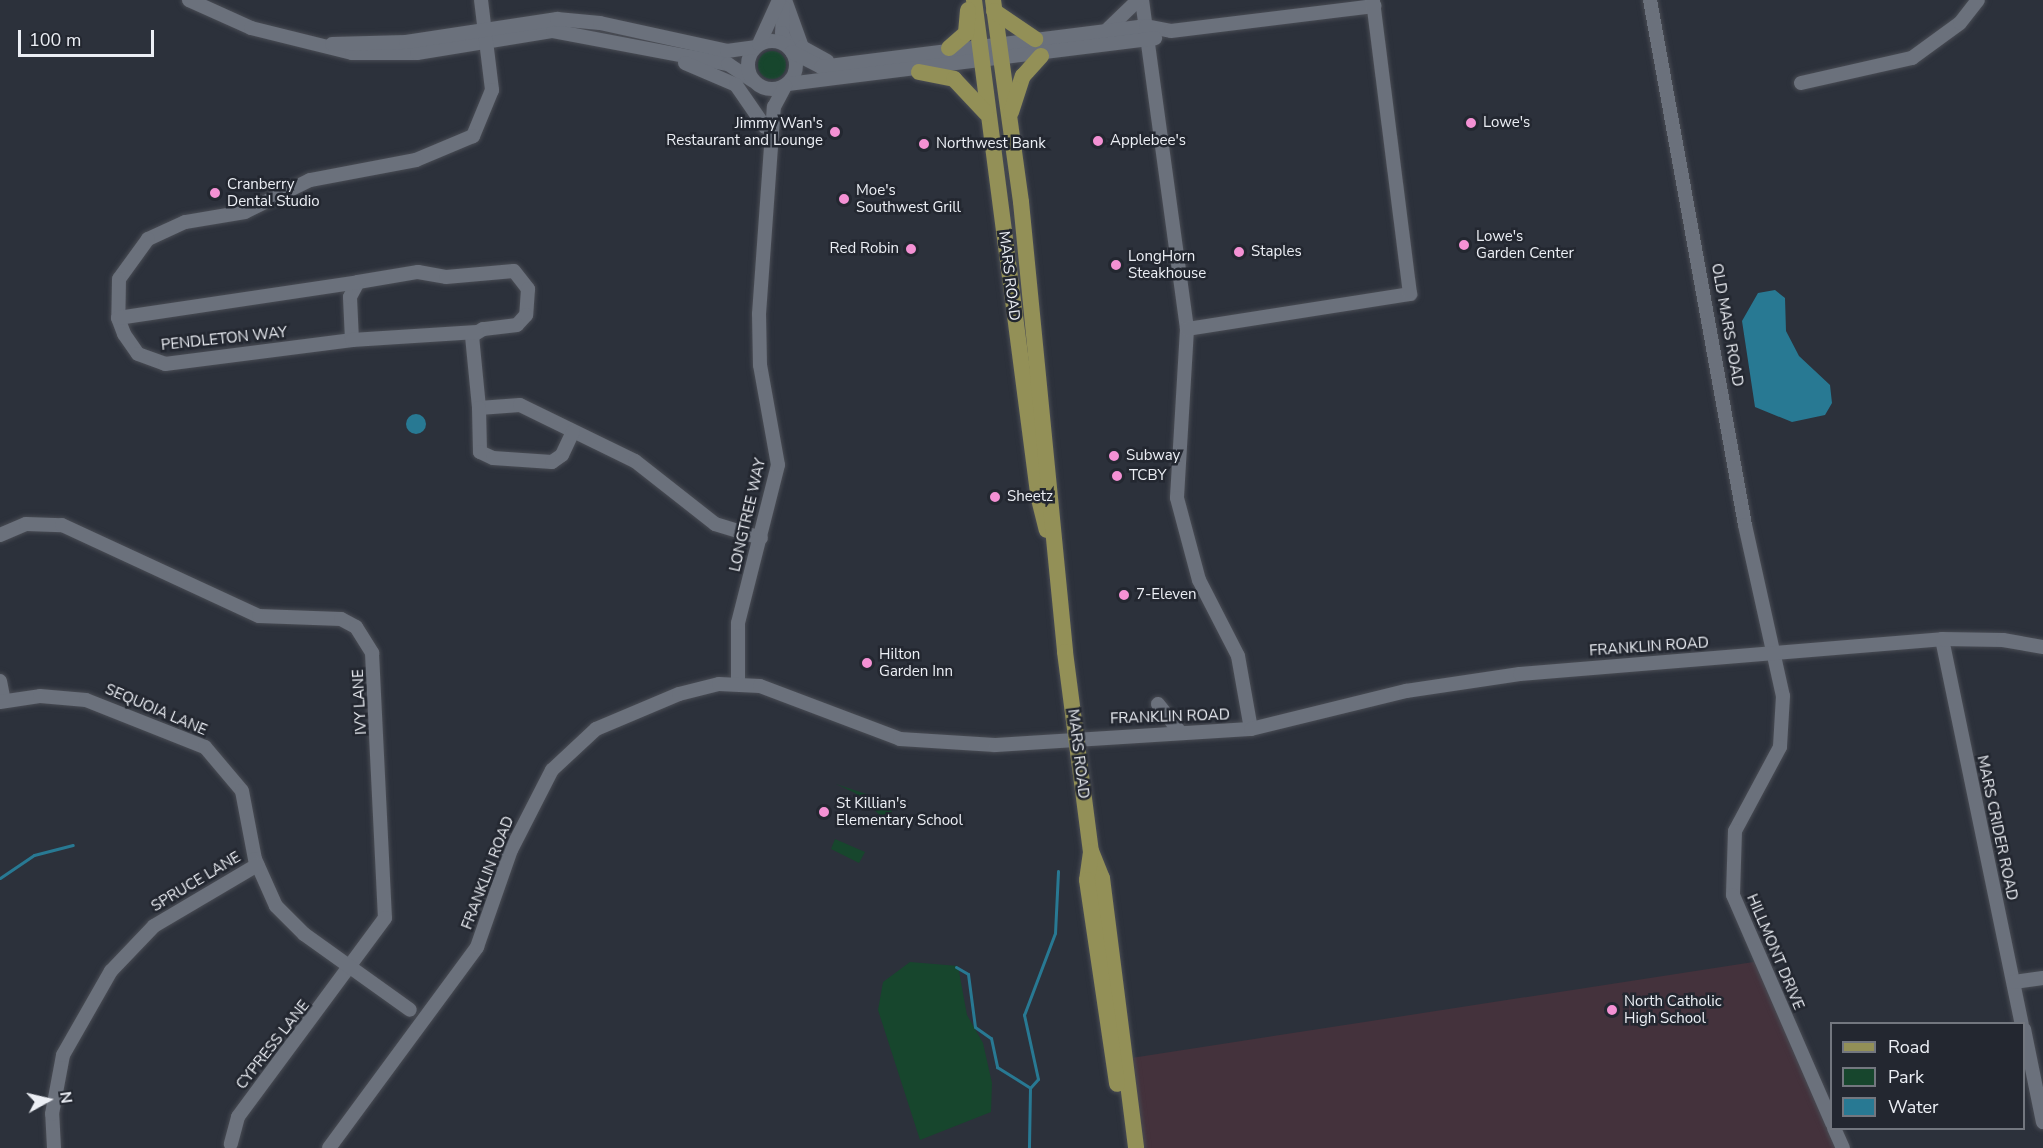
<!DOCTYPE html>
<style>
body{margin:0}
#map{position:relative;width:2043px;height:1148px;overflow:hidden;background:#2c313b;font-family:"Nunito Sans",sans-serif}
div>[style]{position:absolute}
.industrial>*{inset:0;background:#44323c}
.green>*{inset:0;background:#17462d}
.round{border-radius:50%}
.water>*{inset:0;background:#287993}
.stream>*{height:3px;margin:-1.5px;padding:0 1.5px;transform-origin:1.5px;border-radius:1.5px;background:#287993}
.roads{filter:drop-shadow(0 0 2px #494c54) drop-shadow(0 0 2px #494c54)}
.minor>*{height:14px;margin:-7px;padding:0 7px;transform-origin:7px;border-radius:7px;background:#6b717c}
.minor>.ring{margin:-7px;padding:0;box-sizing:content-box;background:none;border:14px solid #6b717c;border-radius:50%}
.major>*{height:16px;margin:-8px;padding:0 8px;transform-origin:8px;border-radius:8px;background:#939057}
.dots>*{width:16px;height:16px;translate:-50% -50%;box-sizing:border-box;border:3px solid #232730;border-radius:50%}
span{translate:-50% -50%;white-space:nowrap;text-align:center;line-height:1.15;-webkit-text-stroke:5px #232730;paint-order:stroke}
.poi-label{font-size:15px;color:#eceff5}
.right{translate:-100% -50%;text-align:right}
.left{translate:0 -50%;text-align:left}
.street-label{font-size:15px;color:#eceff5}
.legend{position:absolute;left:1830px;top:1022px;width:195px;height:108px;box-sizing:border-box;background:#232730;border:2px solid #73777f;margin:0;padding:8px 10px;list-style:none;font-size:18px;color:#eceff5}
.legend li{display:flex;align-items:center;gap:12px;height:30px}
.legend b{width:30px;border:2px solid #73777f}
.north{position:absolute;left:18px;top:1070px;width:60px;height:60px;-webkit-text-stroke:4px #232730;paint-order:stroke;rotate:82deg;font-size:16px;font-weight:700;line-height:24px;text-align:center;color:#eceff5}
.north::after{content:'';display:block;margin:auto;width:21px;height:27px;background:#eceff5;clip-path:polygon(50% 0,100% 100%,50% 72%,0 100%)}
.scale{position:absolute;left:18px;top:30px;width:136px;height:27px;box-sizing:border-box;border:3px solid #eceff5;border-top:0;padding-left:8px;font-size:18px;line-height:21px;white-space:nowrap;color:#eceff5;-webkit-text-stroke:4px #232730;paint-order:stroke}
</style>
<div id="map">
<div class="industrial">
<div style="clip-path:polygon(1760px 961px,1842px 1148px,1136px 1148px,1125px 1059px)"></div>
</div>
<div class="green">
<div class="round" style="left:758px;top:51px;width:28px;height:28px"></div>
<div style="clip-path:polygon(836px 784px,887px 801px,892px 812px,881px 816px,855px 793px)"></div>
<div style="clip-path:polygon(835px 839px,865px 852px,859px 863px,831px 849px)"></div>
<div style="clip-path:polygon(910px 962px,958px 966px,967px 1015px,983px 1043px,992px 1083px,991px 1112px,920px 1140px,878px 1010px,883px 982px)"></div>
</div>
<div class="water">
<div style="clip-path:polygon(1775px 290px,1785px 298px,1786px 331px,1799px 356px,1830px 385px,1832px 403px,1825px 415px,1792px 422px,1755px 407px,1742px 321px,1758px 293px)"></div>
<div class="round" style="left:406px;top:414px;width:20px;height:20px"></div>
</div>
<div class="stream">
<div style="left:0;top:878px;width:41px;rotate:-34.1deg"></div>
<div style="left:34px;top:855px;width:40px;rotate:-14.4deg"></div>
<div style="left:956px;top:967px;width:14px;rotate:30deg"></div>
<div style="left:968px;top:974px;width:53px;rotate:82.5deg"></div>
<div style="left:975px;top:1027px;width:19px;rotate:35deg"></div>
<div style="left:991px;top:1038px;width:30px;rotate:78deg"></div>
<div style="left:997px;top:1067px;width:39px;rotate:32deg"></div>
<div style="left:1030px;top:1088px;width:60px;rotate:91deg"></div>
<div style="left:1030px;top:1088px;width:12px;rotate:-48deg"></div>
<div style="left:1038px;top:1079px;width:66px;rotate:-102.3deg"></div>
<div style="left:1024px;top:1015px;width:88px;rotate:-69.3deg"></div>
<div style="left:1055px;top:933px;width:62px;rotate:-87.2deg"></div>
</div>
<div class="roads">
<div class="minor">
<div style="left:189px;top:0;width:68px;rotate:24.3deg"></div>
<div style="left:251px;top:28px;width:104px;rotate:13.9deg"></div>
<div style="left:352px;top:53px;width:65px"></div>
<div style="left:417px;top:53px;width:138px;rotate:-9.2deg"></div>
<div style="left:553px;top:31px;width:178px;rotate:10.7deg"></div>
<div style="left:728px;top:64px;width:29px;rotate:34deg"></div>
<div style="left:481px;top:0;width:91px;rotate:83deg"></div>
<div style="left:492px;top:90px;width:50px;rotate:112.4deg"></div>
<div style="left:473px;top:136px;width:62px;rotate:157.2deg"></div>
<div style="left:416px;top:160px;width:108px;rotate:169.3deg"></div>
<div style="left:310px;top:180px;width:72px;rotate:153.8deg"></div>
<div style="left:245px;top:212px;width:61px;rotate:170.5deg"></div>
<div style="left:185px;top:222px;width:41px;rotate:155.3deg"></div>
<div style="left:148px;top:239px;width:49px;rotate:125.9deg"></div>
<div style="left:119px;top:279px;width:39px;rotate:91deg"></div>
<div style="left:118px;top:318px;width:17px;rotate:69deg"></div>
<div style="left:124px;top:334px;width:24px;rotate:55deg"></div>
<div style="left:138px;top:354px;width:29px;rotate:20deg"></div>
<div style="left:165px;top:364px;width:189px;rotate:-7.3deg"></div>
<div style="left:352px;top:340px;width:43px;rotate:-92.7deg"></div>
<div style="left:350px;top:297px;width:17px;rotate:-62deg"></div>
<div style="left:358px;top:282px;width:61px;rotate:-9.5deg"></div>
<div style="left:418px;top:272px;width:28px;rotate:10deg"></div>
<div style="left:446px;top:277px;width:68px;rotate:-5deg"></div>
<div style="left:514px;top:271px;width:23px;rotate:52deg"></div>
<div style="left:528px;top:289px;width:26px;rotate:94deg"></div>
<div style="left:526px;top:315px;width:13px;rotate:132deg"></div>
<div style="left:517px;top:325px;width:34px;rotate:173deg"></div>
<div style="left:483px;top:329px;width:13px;rotate:148deg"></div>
<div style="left:472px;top:336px;width:72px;rotate:84.4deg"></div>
<div style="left:479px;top:408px;width:41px;rotate:-4.2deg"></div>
<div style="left:520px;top:405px;width:128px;rotate:26deg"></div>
<div style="left:635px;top:461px;width:102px;rotate:38.2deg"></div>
<div style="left:715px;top:524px;width:48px;rotate:16.9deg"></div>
<div style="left:785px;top:0;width:50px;rotate:70.1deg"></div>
<div style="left:802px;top:47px;width:29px;rotate:29deg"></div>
<div style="left:1142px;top:0;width:332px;rotate:82.2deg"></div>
<div style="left:1187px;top:329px;width:169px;rotate:93.4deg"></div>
<div style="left:1177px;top:498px;width:85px;rotate:75deg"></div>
<div style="left:1199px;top:580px;width:85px;rotate:62.8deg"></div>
<div style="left:1238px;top:656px;width:74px;rotate:79.9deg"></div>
<div style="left:1650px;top:0;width:534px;rotate:79.74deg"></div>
<div style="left:1745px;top:525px;width:175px;rotate:77.5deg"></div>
<div style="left:1783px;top:696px;width:51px;rotate:93.4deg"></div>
<div style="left:1780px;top:747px;width:95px;rotate:118.2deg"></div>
<div style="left:1735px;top:831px;width:64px;rotate:91.8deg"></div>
<div style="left:1733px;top:895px;width:249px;rotate:66.5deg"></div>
<div style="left:783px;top:7px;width:26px;rotate:92deg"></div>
<div style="left:782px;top:33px;width:17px;rotate:65deg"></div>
<div style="left:1108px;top:29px;width:42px;rotate:-44deg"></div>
<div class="ring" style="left:748px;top:41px;width:34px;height:34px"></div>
<div style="left:332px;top:44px;width:74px;rotate:-1.5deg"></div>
<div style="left:406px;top:42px;width:153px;rotate:-8.7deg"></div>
<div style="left:557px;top:19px;width:43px;rotate:5.3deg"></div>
<div style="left:600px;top:23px;width:130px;rotate:12.4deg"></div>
<div style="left:727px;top:51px;width:28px;rotate:-8deg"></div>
<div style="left:759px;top:44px;width:48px;rotate:-65.6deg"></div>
<div style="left:792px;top:52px;width:33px;rotate:27deg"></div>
<div style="left:821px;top:67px;width:328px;rotate:-7.2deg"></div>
<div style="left:1146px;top:26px;width:25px;rotate:11deg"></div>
<div style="left:1171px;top:31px;width:205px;rotate:-7deg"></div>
<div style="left:685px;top:63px;width:56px;rotate:23.3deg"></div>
<div style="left:736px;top:85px;width:51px;rotate:55.4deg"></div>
<div style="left:1801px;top:83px;width:114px;rotate:-12.7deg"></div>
<div style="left:1912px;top:58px;width:59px;rotate:-36.1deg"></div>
<div style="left:1960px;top:23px;width:29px;rotate:-52deg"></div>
<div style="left:788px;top:84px;width:370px;rotate:-7.1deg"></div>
<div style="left:118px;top:318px;width:243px;rotate:-8.5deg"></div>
<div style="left:1187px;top:329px;width:226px;rotate:-8.9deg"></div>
<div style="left:1410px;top:294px;width:296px;rotate:-97.2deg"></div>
<div style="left:352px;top:340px;width:125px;rotate:-3.7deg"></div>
<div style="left:479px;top:408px;width:44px;rotate:88.7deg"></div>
<div style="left:480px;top:452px;width:14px;rotate:25deg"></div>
<div style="left:493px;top:458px;width:59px;rotate:3.9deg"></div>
<div style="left:552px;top:462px;width:12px;rotate:-35deg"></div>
<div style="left:562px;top:455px;width:26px;rotate:-65deg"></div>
<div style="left:0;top:535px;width:28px;rotate:-23deg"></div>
<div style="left:26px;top:524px;width:36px;rotate:2deg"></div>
<div style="left:62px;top:525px;width:217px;rotate:24.8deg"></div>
<div style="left:259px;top:616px;width:82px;rotate:2.1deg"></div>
<div style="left:341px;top:619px;width:17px;rotate:28deg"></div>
<div style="left:356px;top:627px;width:31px;rotate:58deg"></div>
<div style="left:372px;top:653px;width:265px;rotate:87.2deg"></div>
<div style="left:385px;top:918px;width:247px;rotate:126.5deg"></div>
<div style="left:238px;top:1117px;width:28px;rotate:105deg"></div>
<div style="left:1942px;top:639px;width:393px;rotate:78.3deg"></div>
<div style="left:0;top:681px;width:20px;rotate:79deg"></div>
<div style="left:738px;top:683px;width:60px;rotate:-90deg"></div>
<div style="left:738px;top:623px;width:163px;rotate:-75.8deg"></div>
<div style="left:778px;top:465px;width:102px;rotate:-100.2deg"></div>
<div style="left:760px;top:365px;width:51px;rotate:-91.1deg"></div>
<div style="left:759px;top:314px;width:208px;rotate:-85.9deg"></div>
<div style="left:774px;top:107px;width:24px;rotate:-62deg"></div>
<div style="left:0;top:702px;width:40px;rotate:-8.5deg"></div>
<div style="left:40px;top:696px;width:46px;rotate:5deg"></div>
<div style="left:86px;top:700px;width:128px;rotate:21.6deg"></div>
<div style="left:205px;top:747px;width:57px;rotate:49.9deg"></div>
<div style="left:242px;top:791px;width:69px;rotate:79.2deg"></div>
<div style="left:255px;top:859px;width:51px;rotate:65.9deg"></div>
<div style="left:276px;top:906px;width:40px;rotate:45deg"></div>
<div style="left:304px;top:934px;width:130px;rotate:35.6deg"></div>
<div style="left:1158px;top:704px;width:36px;rotate:52deg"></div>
<div style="left:2014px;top:982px;width:29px;rotate:-8deg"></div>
<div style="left:2024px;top:1029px;width:95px;rotate:78.5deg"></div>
<div style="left:1834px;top:1128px;width:22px;rotate:66deg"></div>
<div style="left:54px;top:1148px;width:34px;rotate:-93deg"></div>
<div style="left:52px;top:1114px;width:60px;rotate:-79.4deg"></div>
<div style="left:63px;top:1055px;width:97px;rotate:-60.3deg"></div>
<div style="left:111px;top:971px;width:62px;rotate:-46.3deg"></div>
<div style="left:154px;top:926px;width:120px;rotate:-30.6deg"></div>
<div style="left:329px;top:1148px;width:250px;rotate:-53.6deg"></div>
<div style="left:477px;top:947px;width:103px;rotate:-70.7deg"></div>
<div style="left:511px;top:850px;width:90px;rotate:-62.9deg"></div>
<div style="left:552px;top:770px;width:60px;rotate:-43deg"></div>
<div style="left:596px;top:729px;width:90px;rotate:-22.9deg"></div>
<div style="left:679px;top:694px;width:41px;rotate:-14deg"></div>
<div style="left:719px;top:684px;width:41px;rotate:2.8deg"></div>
<div style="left:760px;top:686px;width:150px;rotate:20.7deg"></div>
<div style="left:900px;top:739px;width:95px;rotate:3.6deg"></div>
<div style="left:995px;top:745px;width:256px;rotate:-3.6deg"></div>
<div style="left:1251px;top:729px;width:160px;rotate:-13.8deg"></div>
<div style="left:1406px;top:691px;width:115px;rotate:-8.5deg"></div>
<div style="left:1520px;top:674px;width:423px;rotate:-4.7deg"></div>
<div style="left:1942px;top:639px;width:61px;rotate:0.9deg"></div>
<div style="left:2003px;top:640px;width:41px;rotate:9.9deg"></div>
</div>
<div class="major">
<div style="left:974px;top:0;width:499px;rotate:82.6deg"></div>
<div style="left:1038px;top:495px;width:36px;rotate:76deg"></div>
<div style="left:993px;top:0;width:204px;rotate:82.1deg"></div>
<div style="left:1021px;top:202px;width:452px;rotate:84.4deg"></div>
<div style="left:1065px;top:652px;width:201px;rotate:82.6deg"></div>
<div style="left:1091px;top:851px;width:29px;rotate:68deg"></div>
<div style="left:1102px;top:878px;width:272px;rotate:82.8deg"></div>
<div style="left:994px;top:11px;width:50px;rotate:34.3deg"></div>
<div style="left:949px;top:48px;width:23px;rotate:-41deg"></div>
<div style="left:966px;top:33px;width:23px;rotate:-85deg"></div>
<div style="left:919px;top:72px;width:36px;rotate:11deg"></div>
<div style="left:954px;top:79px;width:47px;rotate:46.7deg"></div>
<div style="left:1011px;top:112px;width:38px;rotate:-72deg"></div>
<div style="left:1023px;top:76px;width:27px;rotate:-48deg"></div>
<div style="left:1091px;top:852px;width:28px;rotate:98deg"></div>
<div style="left:1087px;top:880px;width:206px;rotate:81.6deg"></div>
</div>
</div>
<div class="dots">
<div style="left:1471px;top:123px;background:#f491d4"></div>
<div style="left:835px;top:132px;background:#f491d4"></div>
<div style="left:1098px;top:141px;background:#f491d4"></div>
<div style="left:924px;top:144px;background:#f491d4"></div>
<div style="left:215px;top:193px;background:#f491d4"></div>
<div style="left:844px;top:199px;background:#f491d4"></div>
<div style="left:1464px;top:245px;background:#f491d4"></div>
<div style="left:911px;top:249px;background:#f491d4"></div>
<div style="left:1239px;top:252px;background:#f491d4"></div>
<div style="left:1116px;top:265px;background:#f491d4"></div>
<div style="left:1114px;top:456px;background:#f491d4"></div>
<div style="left:1117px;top:476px;background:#f491d4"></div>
<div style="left:995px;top:497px;background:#f491d4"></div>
<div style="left:1124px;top:595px;background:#f491d4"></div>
<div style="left:867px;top:663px;background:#f491d4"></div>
<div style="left:824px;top:812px;background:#f491d4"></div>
<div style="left:1612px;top:1010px;background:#f491d4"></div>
</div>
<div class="poi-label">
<span class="right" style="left:823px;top:132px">Jimmy Wan's<br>Restaurant and Lounge</span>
<span class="left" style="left:1483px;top:123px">Lowe's</span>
<span class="left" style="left:1110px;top:141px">Applebee's</span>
<span class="left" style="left:936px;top:144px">Northwest Bank</span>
<span class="left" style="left:227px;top:193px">Cranberry<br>Dental Studio</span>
<span class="left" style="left:856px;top:199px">Moe's<br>Southwest Grill</span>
<span class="left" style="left:1476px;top:245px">Lowe's<br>Garden Center</span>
<span class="right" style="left:899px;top:249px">Red Robin</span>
<span class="left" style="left:1251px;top:252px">Staples</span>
<span class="left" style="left:1128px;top:265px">LongHorn<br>Steakhouse</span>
<span class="left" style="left:1126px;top:456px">Subway</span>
<span class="left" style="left:1129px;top:476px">TCBY</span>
<span class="left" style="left:1007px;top:497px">Sheetz</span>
<span class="left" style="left:1136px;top:595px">7-Eleven</span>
<span class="left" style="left:879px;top:663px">Hilton<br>Garden Inn</span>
<span class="left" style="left:836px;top:812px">St Killian's<br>Elementary School</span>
<span class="left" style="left:1624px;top:1010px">North Catholic<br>High School</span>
</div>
<div class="street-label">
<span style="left:1009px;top:276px;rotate:83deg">MARS ROAD</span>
<span style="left:1727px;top:325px;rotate:80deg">OLD MARS ROAD</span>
<span style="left:224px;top:339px;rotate:-6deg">PENDLETON WAY</span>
<span style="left:748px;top:515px;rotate:-77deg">LONGTREE WAY</span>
<span style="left:1649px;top:647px;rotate:-4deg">FRANKLIN ROAD</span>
<span style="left:360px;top:702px;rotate:-93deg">IVY LANE</span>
<span style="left:156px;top:710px;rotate:23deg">SEQUOIA LANE</span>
<span style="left:1170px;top:717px;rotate:-2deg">FRANKLIN ROAD</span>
<span style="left:1078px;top:754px;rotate:83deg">MARS ROAD</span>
<span style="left:1997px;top:828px;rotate:78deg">MARS CRIDER ROAD</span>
<span style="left:488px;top:873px;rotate:-69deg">FRANKLIN ROAD</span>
<span style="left:196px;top:882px;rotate:-31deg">SPRUCE LANE</span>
<span style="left:1775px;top:952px;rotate:67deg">HILLMONT DRIVE</span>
<span style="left:273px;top:1045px;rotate:-52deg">CYPRESS LANE</span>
</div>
<ul class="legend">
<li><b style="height:8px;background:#939057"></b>Road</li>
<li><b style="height:16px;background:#17462d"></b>Park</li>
<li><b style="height:16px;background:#287993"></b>Water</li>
</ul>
<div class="north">N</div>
<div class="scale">100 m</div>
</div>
